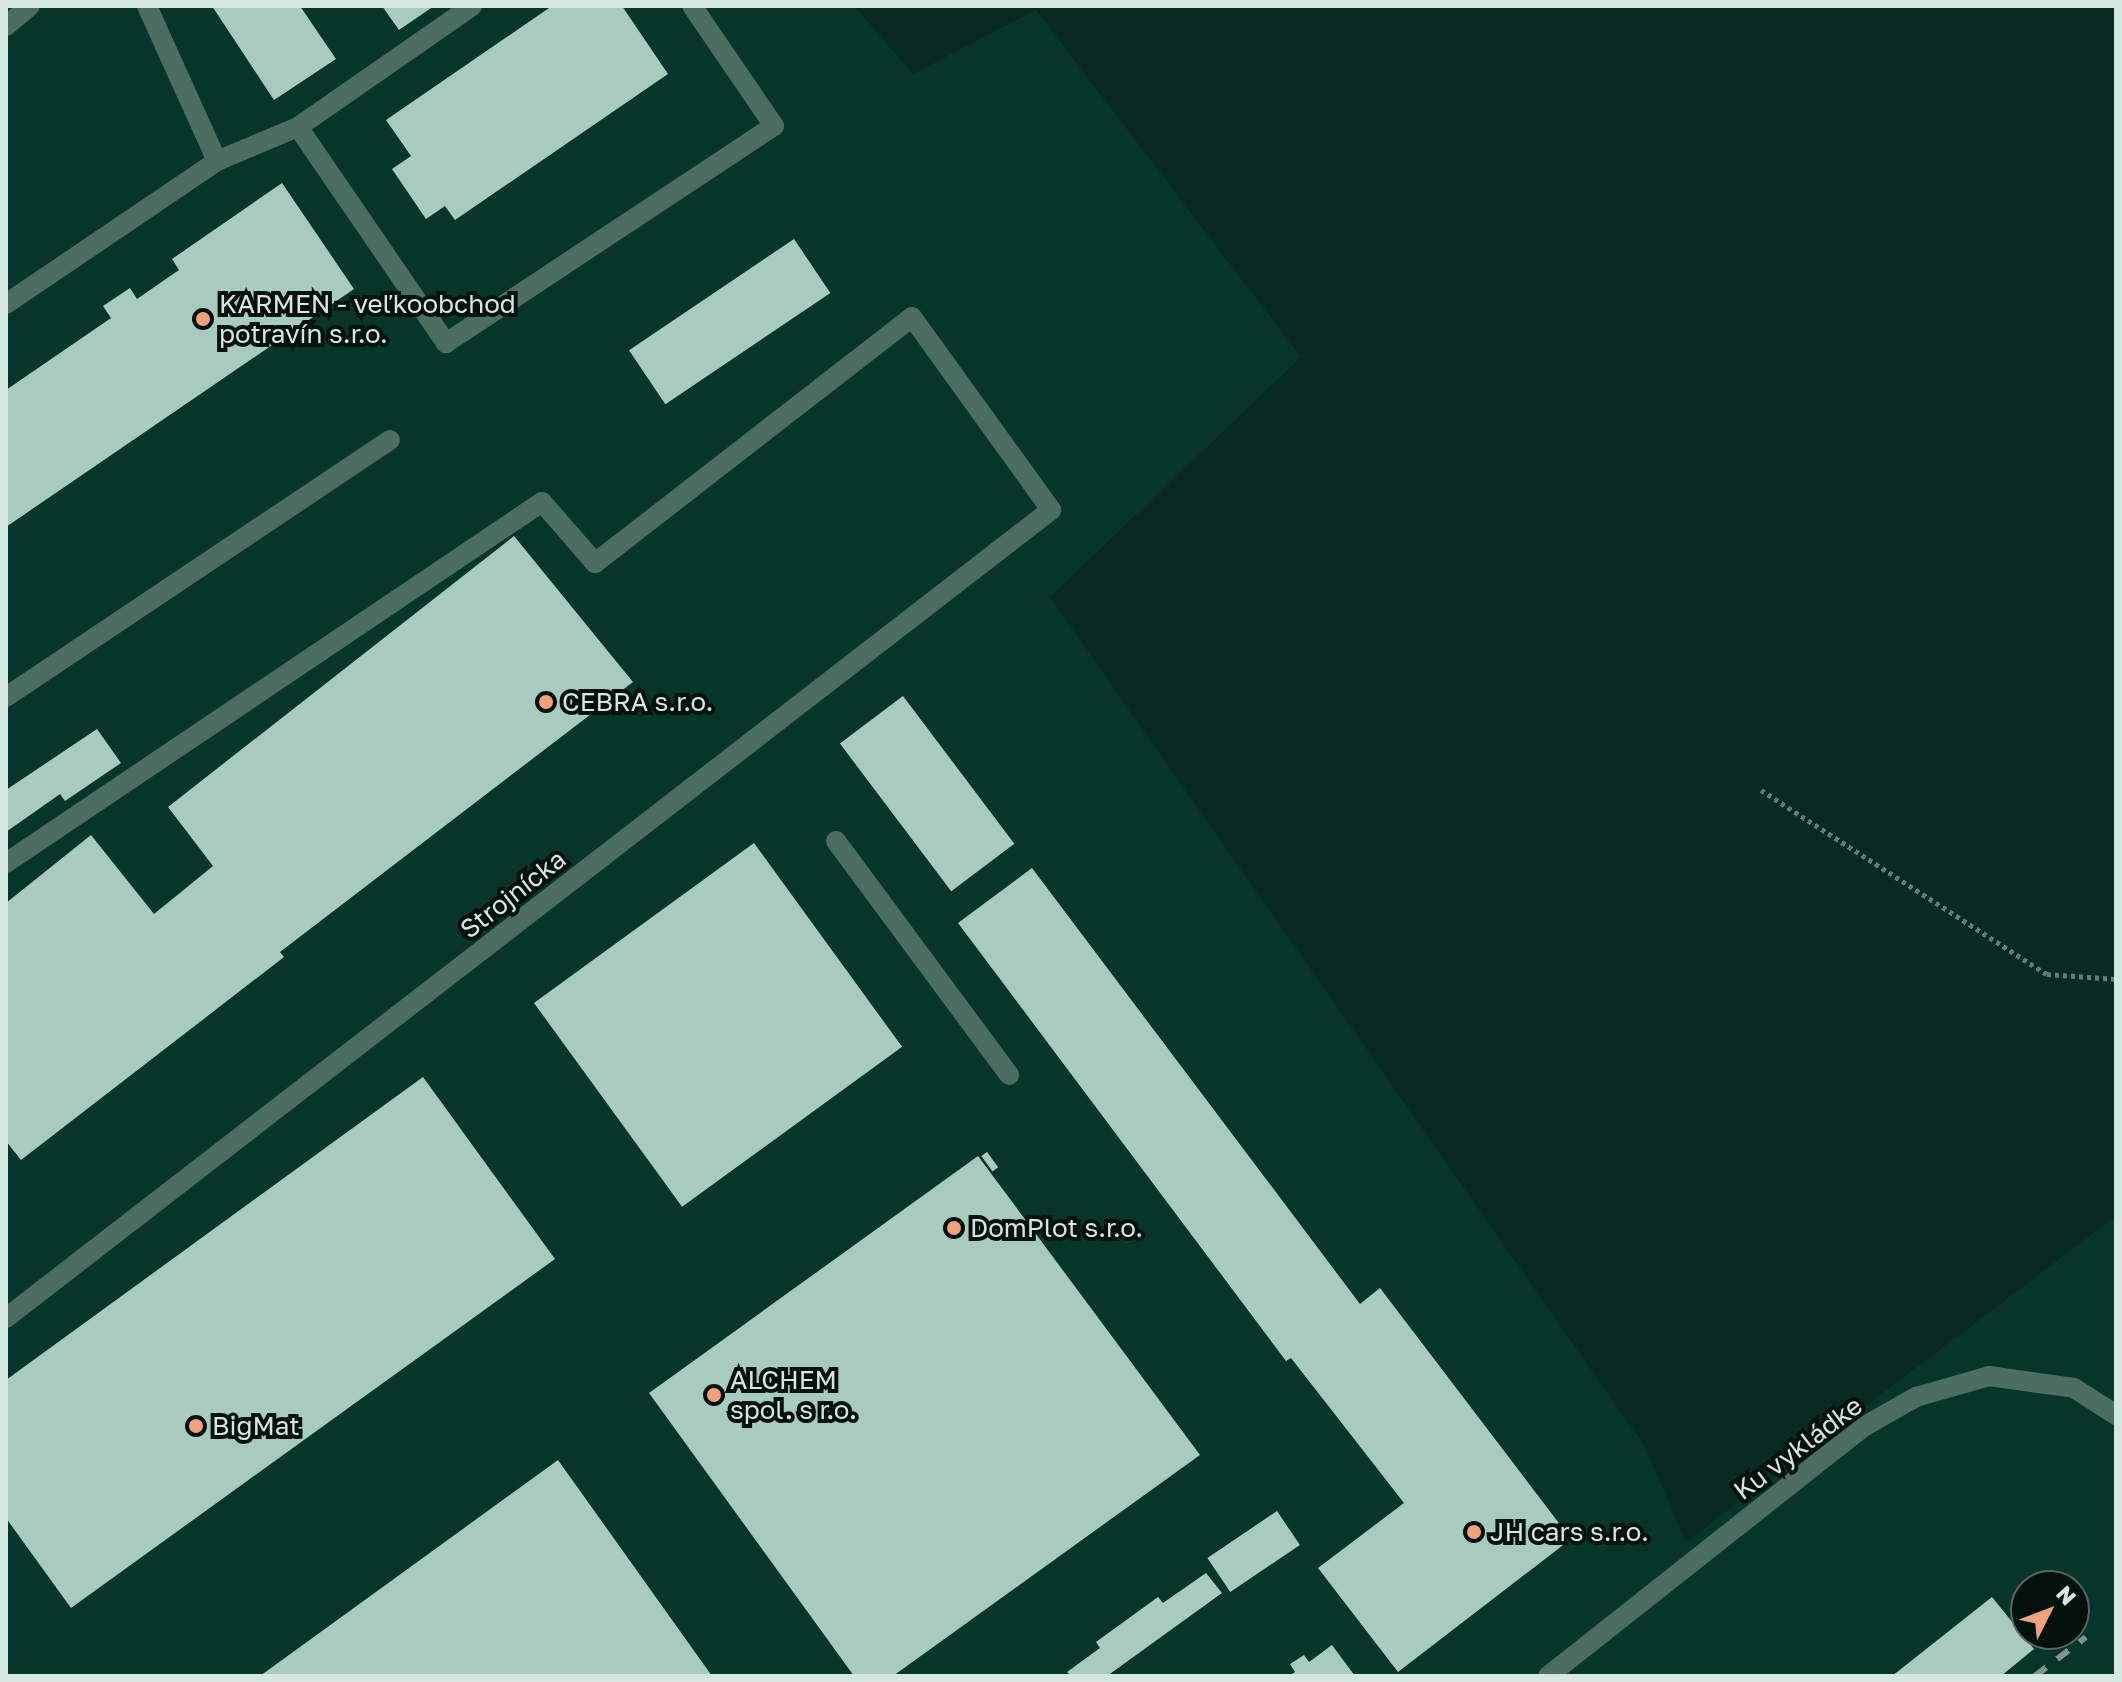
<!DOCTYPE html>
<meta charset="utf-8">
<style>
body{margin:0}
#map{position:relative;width:2122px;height:1682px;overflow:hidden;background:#082a21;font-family:"Golos Text",sans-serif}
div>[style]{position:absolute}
.built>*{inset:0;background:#063529}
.building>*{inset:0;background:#a8cbbf;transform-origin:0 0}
.path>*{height:5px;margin-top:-2.5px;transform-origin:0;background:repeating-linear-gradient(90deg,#617c74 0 4px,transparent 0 8px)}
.minor>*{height:20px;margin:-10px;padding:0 10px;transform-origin:10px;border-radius:10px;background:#4c6d62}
.rail>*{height:6px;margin-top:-3px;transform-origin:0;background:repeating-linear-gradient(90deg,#7c958d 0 14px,transparent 0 28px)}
.dots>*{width:22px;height:22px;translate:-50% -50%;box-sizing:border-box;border:4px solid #04100c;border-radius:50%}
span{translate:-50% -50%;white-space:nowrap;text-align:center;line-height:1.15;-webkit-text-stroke:8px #04100c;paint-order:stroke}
.poi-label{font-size:26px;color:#d4e7e0}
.left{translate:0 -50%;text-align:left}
.street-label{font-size:26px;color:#d4e7e0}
.frame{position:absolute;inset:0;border:8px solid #d4e7e0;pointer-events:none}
.north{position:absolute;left:2010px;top:1570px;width:80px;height:80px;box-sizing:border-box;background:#04100c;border:2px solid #576661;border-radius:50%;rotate:48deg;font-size:22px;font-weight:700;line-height:32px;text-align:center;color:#d4e7e0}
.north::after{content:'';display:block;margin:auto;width:28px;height:36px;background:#f1a17c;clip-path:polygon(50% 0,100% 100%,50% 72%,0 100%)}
</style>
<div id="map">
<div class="built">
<div style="clip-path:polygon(evenodd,6px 6px,854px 6px,913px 74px,1036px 10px,1301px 357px,1050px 597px,1644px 1445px,1686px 1542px,2116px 1216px,2116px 1676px,6px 1676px,6px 6px,2026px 1586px,2074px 1586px,2074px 1634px,2026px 1634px,2026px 1586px)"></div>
</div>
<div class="building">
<div style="clip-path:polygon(212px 6px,300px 6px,336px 59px,274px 100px)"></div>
<div style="clip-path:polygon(382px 6px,434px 6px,399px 30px)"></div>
<div style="clip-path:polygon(552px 6px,622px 6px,668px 74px,455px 220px,445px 206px,426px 219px,392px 169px,411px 156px,386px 120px)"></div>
<div style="clip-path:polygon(282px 183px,354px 289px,6px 527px,6px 390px,111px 318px,103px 306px,130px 288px,137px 299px,179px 270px,172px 259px)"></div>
<div style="left:794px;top:239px;width:65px;height:199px;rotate:56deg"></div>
<div style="clip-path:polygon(514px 536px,633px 682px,280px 952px,284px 957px,21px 1160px,6px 1141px,6px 903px,91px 835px,154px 914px,213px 866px,168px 807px)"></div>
<div style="left:903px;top:696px;width:185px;height:79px;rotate:53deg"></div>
<div style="clip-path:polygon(97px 729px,121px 763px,65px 801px,60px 794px,6px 832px,6px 790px)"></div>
<div style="left:754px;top:843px;width:252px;height:272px;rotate:54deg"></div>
<div style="clip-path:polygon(1032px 868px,1360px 1304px,1380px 1288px,1571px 1539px,1398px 1672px,1318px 1568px,1404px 1503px,1291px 1358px,1286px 1361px,958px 923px)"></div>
<div style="clip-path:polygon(423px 1077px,555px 1259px,71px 1608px,6px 1518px,6px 1380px)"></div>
<div style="left:987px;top:1152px;width:19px;height:7px;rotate:54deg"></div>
<div style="clip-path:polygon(978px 1156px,1200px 1455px,893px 1676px,854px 1676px,649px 1393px)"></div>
<div style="clip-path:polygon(558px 1460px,712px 1676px,260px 1676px)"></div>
<div style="left:1277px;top:1511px;width:41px;height:84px;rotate:56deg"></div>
<div style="clip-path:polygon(1206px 1573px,1222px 1593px,1107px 1676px,1071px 1676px,1067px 1672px,1100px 1648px,1096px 1642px,1158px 1597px,1163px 1603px)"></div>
<div style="clip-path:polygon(1992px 1597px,2034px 1649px,2001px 1676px,1892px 1676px)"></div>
<div style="clip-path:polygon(1332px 1645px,1355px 1676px,1289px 1676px,1295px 1672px,1290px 1664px,1304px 1655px,1309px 1662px)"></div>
</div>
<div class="path">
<div style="left:1761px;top:790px;width:340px;rotate:32.8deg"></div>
<div style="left:2047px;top:974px;width:69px;rotate:4.1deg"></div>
</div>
<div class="minor">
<div style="left:6px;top:26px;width:31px;rotate:-40deg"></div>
<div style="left:298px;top:127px;width:212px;rotate:-34.8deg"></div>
<div style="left:217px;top:161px;width:88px;rotate:-22.8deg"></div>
<div style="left:298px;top:127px;width:262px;rotate:55.6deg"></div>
<div style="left:446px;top:343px;width:393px;rotate:-33.5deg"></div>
<div style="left:774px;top:126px;width:145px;rotate:-124.3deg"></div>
<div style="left:6px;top:304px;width:255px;rotate:-34.1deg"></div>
<div style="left:217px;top:161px;width:170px;rotate:-114.3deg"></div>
<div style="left:6px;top:697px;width:462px;rotate:-33.8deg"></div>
<div style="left:836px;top:841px;width:291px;rotate:53.5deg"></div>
<div style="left:6px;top:863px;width:646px;rotate:-33.96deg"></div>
<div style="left:542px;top:502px;width:81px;rotate:49deg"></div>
<div style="left:595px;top:563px;width:401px;rotate:-37.8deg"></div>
<div style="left:912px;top:317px;width:238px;rotate:54.2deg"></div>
<div style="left:1051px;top:510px;width:1321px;rotate:142.29deg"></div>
<div style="left:1548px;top:1676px;width:404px;rotate:-38.3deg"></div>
<div style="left:1865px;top:1426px;width:59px;rotate:-29.6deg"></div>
<div style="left:1916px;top:1397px;width:76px;rotate:-16deg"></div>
<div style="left:1989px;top:1376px;width:86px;rotate:8deg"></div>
<div style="left:2074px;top:1388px;width:50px;rotate:32.7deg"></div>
</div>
<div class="rail">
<div style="left:2035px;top:1676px;width:64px;rotate:-37.4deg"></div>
</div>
<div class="dots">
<div style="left:203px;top:319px;background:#f1a17c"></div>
<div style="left:546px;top:702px;background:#f1a17c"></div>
<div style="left:954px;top:1228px;background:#f1a17c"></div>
<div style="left:714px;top:1395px;background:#f1a17c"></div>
<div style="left:196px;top:1426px;background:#f1a17c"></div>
<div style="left:1474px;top:1532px;background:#f1a17c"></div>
</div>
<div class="poi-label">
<span class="left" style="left:219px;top:319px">KARMEN - veľkoobchod<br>potravín s.r.o.</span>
<span class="left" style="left:562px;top:702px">CEBRA s.r.o.</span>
<span class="left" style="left:970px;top:1228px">DomPlot s.r.o.</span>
<span class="left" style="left:730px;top:1395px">ALCHEM<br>spol. s r.o.</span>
<span class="left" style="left:212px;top:1426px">BigMat</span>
<span class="left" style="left:1490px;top:1532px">JH cars s.r.o.</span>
</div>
<div class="street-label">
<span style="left:513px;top:894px;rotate:-38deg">Strojnícka</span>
<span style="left:1798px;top:1448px;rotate:-37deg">Ku vykládke</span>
</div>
<div class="frame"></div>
<div class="north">N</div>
</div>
